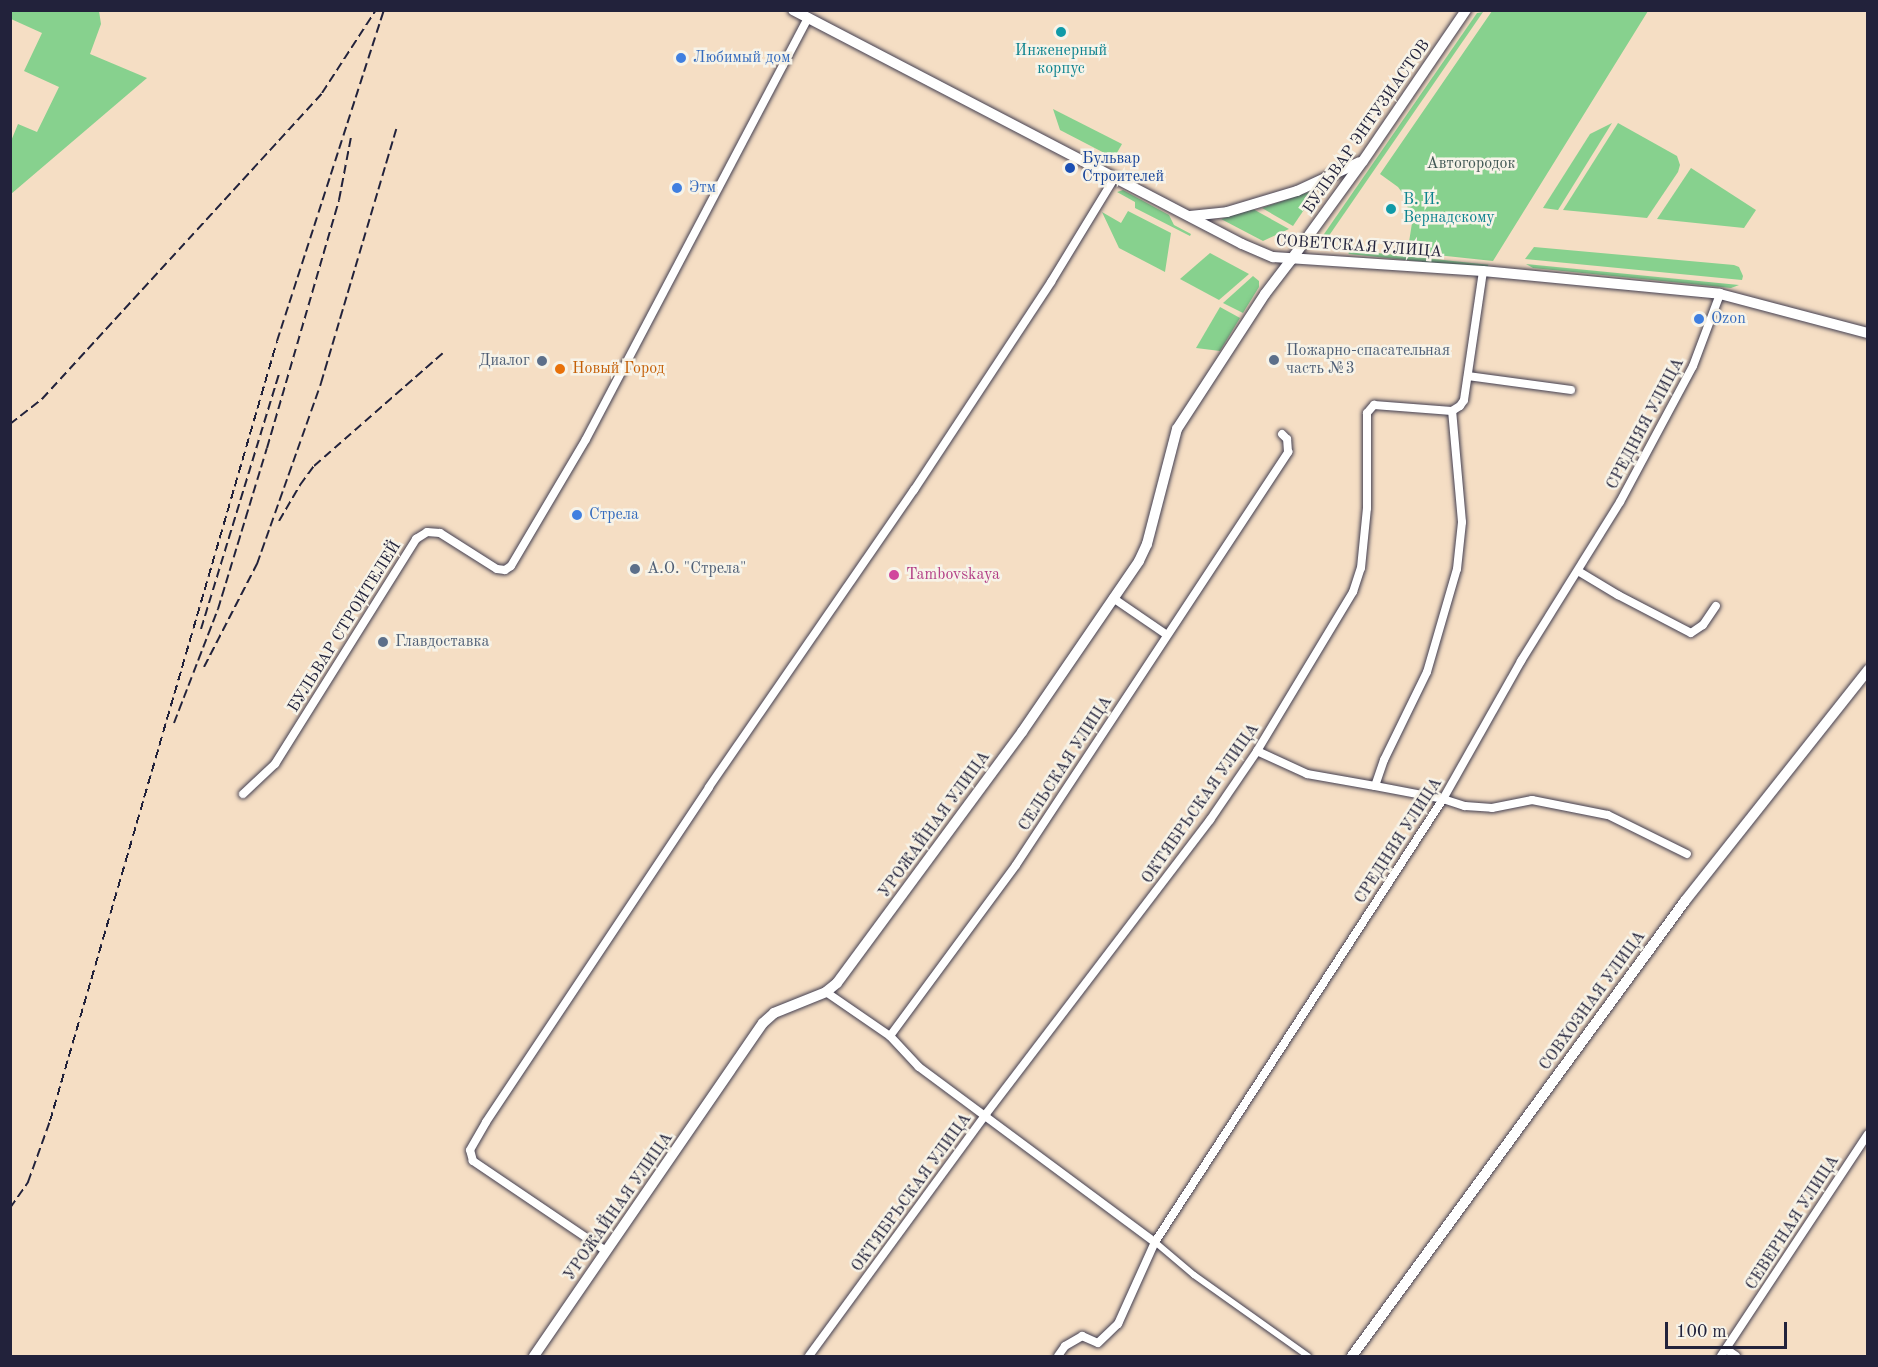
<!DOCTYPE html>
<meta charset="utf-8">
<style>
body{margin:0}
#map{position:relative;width:1878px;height:1367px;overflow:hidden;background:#f5dec4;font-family:"Old Standard TT",serif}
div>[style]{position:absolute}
.green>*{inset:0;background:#87d18e;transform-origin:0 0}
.roads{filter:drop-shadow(0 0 2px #423e50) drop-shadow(0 0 2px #423e50)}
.pedestrian>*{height:6px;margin:-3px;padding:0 3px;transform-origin:3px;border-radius:3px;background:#fff}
.minor>*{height:8px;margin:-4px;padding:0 4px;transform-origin:4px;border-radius:4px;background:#fff}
.tertiary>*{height:10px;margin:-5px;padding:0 5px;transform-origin:5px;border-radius:5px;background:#fff}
.secondary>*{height:10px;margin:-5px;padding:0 5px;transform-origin:5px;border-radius:5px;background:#fff}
.rail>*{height:2px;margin-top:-1px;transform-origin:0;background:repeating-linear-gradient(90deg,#22223b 0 9px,transparent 0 13.5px)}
.dots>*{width:16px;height:16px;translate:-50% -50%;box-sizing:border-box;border:3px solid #f7f3e8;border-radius:50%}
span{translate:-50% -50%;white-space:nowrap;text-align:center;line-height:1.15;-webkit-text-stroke:5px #f7f3e8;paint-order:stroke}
.culture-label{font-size:16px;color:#0d838f}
.left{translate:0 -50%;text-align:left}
.shop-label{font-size:16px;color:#366cbe}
.street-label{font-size:16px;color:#22223b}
.transit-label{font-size:16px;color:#164399}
.park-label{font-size:16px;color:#405754}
.service-label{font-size:16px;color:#4e5e75}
.right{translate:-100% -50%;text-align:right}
.food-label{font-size:16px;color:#c56008}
.hotel-label{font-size:16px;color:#b23c85}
.frame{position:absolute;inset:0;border:12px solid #22223b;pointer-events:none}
.scale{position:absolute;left:1665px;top:1322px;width:122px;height:27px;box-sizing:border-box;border:3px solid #22223b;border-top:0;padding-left:8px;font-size:18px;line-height:21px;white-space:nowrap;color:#22223b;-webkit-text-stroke:4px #f7f3e8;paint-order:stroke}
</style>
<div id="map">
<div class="green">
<div style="clip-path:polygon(11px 10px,99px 11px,101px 24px,90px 54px,147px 78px,11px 194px,11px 141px,18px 124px,37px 132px,59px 87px,24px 71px,42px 33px,11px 19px)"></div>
<div style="clip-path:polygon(1492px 11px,1648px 11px,1493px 261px,1418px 253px,1409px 242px,1412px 223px,1404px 195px,1398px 187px,1380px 174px)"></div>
<div style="clip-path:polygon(1483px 12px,1326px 240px,1322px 237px,1477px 13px)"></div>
<div style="clip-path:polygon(1053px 109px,1122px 144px,1114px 158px,1060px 130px)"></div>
<div style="clip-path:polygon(1612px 123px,1558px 210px,1543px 208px,1590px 134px)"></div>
<div style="clip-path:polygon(1618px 123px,1677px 156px,1680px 165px,1678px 172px,1647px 218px,1563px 210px)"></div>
<div style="clip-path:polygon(1691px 168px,1756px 210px,1744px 228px,1657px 219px)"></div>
<div style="clip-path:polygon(1318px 189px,1293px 226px,1262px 208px)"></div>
<div style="clip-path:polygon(1123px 190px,1169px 215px,1174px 225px,1191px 234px,1190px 236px,1135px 208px,1135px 202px,1117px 192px)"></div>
<div style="clip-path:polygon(1253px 209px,1289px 229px,1263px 241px,1221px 219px)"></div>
<div style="clip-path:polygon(1128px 211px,1171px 233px,1165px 272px,1119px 248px,1102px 212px,1121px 223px)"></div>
<div style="clip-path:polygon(1534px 247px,1734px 265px,1739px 267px,1743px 276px,1742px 280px,1525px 259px)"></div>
<div style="left:1349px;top:250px;width:140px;height:4px;rotate:6deg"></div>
<div style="clip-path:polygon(1210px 253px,1249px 274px,1219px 300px,1180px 279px)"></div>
<div style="clip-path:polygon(1526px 264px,1739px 285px,1731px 288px,1533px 268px)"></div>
<div style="clip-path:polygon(1253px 276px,1259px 281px,1259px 287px,1243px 313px,1223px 303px)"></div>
<div style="clip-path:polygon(1220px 307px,1240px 318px,1220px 351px,1196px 348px)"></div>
</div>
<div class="roads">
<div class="pedestrian">
<div style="left:1155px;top:1242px;width:51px;rotate:40.2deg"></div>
<div style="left:1194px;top:1275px;width:140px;rotate:35.4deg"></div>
</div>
<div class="minor">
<div style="left:1468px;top:376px;width:104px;rotate:7.7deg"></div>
<div style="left:1578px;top:571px;width:47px;rotate:31deg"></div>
<div style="left:1618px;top:595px;width:82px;rotate:27.5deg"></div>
<div style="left:1691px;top:633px;width:14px;rotate:-34deg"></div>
<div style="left:1703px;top:625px;width:23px;rotate:-56deg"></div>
<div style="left:1113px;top:598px;width:65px;rotate:34.4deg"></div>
<div style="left:1257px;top:751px;width:55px;rotate:24.7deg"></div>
<div style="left:1307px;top:774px;width:69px;rotate:10deg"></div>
<div style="left:1375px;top:786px;width:28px;rotate:-71deg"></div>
<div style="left:1384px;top:760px;width:98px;rotate:-64deg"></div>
<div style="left:1427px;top:672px;width:107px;rotate:-73.8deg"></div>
<div style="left:1457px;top:569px;width:47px;rotate:-83.9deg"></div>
<div style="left:1462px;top:522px;width:111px;rotate:-95.1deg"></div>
<div style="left:1375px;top:786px;width:69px;rotate:10.8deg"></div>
<div style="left:1443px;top:799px;width:23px;rotate:18deg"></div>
<div style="left:1465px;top:806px;width:27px;rotate:4deg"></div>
<div style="left:1492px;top:808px;width:41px;rotate:-11.3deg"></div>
<div style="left:1532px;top:800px;width:77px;rotate:11.2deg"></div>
<div style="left:1608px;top:815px;width:88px;rotate:26.3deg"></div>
<div style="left:243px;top:794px;width:44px;rotate:-43.2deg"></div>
<div style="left:275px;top:764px;width:266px;rotate:-57.9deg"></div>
<div style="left:416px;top:539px;width:13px;rotate:-32deg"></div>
<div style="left:427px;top:532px;width:13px;rotate:4deg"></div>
<div style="left:440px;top:533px;width:67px;rotate:32.3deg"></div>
<div style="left:497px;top:569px;width:8px;rotate:7deg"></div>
<div style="left:505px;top:570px;width:7px;rotate:-34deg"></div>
<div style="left:511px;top:566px;width:147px;rotate:-59.4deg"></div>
<div style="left:586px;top:439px;width:476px;rotate:-62.2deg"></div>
<div style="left:826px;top:992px;width:78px;rotate:34.5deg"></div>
<div style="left:890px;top:1036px;width:212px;rotate:-53.6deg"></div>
<div style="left:1016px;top:865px;width:495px;rotate:-56.6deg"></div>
<div style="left:1288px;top:452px;width:13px;rotate:-94deg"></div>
<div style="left:1287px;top:439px;width:7px;rotate:-135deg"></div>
<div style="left:890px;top:1036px;width:42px;rotate:46.9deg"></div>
<div style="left:919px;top:1067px;width:294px;rotate:36.6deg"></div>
<div style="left:606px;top:1251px;width:161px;rotate:-145.9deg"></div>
<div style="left:473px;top:1161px;width:11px;rotate:-105deg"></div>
<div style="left:470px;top:1150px;width:32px;rotate:-60deg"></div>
<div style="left:486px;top:1122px;width:402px;rotate:-56.3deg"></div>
<div style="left:709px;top:787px;width:361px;rotate:-55.4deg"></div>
<div style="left:914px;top:490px;width:249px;rotate:-56.6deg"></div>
<div style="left:1051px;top:282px;width:123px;rotate:-58.6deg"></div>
<div style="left:1726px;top:1349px;width:12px;rotate:35deg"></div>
<div style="left:809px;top:1356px;width:300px;rotate:-53.8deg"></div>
<div style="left:986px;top:1114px;width:370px;rotate:-52.7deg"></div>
<div style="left:1210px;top:820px;width:83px;rotate:-55.7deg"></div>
<div style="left:1257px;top:751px;width:186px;rotate:-58.9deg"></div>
<div style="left:1353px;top:592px;width:25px;rotate:-72deg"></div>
<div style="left:1361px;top:568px;width:60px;rotate:-84.3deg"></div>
<div style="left:1367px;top:508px;width:95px;rotate:-90deg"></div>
<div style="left:1367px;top:413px;width:11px;rotate:-49deg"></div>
<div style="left:1374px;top:405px;width:78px;rotate:4.4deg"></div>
<div style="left:1452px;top:411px;width:9px;rotate:-32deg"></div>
<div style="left:1460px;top:406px;width:7px;rotate:-56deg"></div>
<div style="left:1464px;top:400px;width:130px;rotate:-81.6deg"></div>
<div style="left:1058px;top:1356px;width:12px;rotate:-55deg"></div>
<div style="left:1065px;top:1346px;width:20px;rotate:-30deg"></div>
<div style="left:1082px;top:1336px;width:17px;rotate:24deg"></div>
<div style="left:1098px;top:1343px;width:28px;rotate:-44deg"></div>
<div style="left:1118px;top:1324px;width:90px;rotate:-65.7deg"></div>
<div style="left:1155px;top:1242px;width:528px;rotate:-56.97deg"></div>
<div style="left:1443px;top:799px;width:159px;rotate:-60.5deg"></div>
<div style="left:1521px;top:661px;width:187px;rotate:-58.1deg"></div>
<div style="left:1620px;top:502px;width:154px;rotate:-61.8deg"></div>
<div style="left:1693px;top:366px;width:77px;rotate:-69.4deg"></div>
<div style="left:1721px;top:1356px;width:266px;rotate:-56.5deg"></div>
</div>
<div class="tertiary">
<div style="left:534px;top:1356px;width:404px;rotate:-55.5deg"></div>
<div style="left:763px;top:1023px;width:15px;rotate:-42deg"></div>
<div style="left:774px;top:1013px;width:56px;rotate:-22deg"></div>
<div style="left:826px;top:992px;width:14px;rotate:-39deg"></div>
<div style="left:837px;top:983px;width:312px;rotate:-53.6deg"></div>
<div style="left:1022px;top:732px;width:207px;rotate:-55.6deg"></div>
<div style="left:1139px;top:561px;width:19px;rotate:-65deg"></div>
<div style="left:1147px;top:544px;width:119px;rotate:-75.4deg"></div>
<div style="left:1177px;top:429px;width:161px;rotate:-56.9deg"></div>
<div style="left:1265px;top:294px;width:43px;rotate:-52.6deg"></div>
<div style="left:1352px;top:1356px;width:564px;rotate:-53.8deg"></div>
<div style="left:1685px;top:901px;width:295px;rotate:-51.6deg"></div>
</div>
<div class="secondary">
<div style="left:793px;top:10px;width:506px;rotate:27.53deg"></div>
<div style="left:1242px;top:244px;width:34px;rotate:23deg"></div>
<div style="left:1273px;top:257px;width:210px;rotate:3.8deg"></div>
<div style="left:1483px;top:271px;width:238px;rotate:5.5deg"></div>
<div style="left:1720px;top:294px;width:153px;rotate:14.8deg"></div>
<div style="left:1190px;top:216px;width:37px;rotate:-6deg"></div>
<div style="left:1227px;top:212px;width:73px;rotate:-16.7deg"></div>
<div style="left:1297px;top:191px;width:69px;rotate:-24.7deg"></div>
<div style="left:1291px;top:260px;width:122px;rotate:-54deg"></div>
<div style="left:1363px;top:161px;width:183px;rotate:-55.7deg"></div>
</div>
</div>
<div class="rail">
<div style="left:10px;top:424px;width:41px;rotate:-38deg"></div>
<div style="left:42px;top:399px;width:415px;rotate:-47.5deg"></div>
<div style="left:322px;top:93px;width:99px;rotate:-57deg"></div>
<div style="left:279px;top:521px;width:42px;rotate:-59.7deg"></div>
<div style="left:300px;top:485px;width:24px;rotate:-54deg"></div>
<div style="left:314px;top:466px;width:171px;rotate:-41.2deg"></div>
<div style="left:201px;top:629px;width:267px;rotate:-73deg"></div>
<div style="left:204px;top:667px;width:116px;rotate:-62.8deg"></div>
<div style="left:257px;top:564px;width:192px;rotate:-70.5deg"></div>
<div style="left:321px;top:383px;width:265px;rotate:-73.5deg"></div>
<div style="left:174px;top:723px;width:122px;rotate:-68.9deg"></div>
<div style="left:218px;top:609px;width:168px;rotate:-73.1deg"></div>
<div style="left:267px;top:448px;width:258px;rotate:-73.8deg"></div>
<div style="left:339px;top:200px;width:64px;rotate:-79.2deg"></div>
<div style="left:10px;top:1208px;width:32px;rotate:-55deg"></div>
<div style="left:28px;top:1182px;width:65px;rotate:-70.2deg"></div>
<div style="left:50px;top:1121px;width:812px;rotate:-73.77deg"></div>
<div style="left:277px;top:341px;width:348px;rotate:-72.1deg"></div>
</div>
<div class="dots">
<div style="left:1061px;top:32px;background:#0f9aa8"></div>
<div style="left:681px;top:58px;background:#3f7fe0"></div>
<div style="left:1070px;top:168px;background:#1a4fb4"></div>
<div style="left:677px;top:188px;background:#3f7fe0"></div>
<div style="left:1391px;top:209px;background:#0f9aa8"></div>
<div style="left:1699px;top:319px;background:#3f7fe0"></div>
<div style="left:1274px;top:360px;background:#5c6f8a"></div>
<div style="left:542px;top:361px;background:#5c6f8a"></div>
<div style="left:560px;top:369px;background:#e8710a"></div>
<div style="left:577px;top:515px;background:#3f7fe0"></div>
<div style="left:635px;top:569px;background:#5c6f8a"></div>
<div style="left:894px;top:575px;background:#d1479c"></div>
<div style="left:383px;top:642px;background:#5c6f8a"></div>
</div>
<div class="culture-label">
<span style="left:1061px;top:60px">Инженерный<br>корпус</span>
<span class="left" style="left:1403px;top:209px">В. И.<br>Вернадскому</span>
</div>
<div class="shop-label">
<span class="left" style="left:693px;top:58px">Любимый дом</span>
<span class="left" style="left:689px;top:188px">Этм</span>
<span class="left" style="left:1711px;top:319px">Ozon</span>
<span class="left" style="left:589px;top:515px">Стрела</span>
</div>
<div class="street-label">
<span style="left:1367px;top:127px;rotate:-55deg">БУЛЬВАР ЭНТУЗИАСТОВ</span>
<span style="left:1359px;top:247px;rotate:4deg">СОВЕТСКАЯ УЛИЦА</span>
<span style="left:1646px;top:424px;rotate:-62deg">СРЕДНЯЯ УЛИЦА</span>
<span style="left:345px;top:627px;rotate:-58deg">БУЛЬВАР СТРОИТЕЛЕЙ</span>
<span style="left:1066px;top:764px;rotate:-57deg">СЕЛЬСКАЯ УЛИЦА</span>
<span style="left:1201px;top:804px;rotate:-55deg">ОКТЯБРЬСКАЯ УЛИЦА</span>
<span style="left:935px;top:825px;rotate:-54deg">УРОЖАЙНАЯ УЛИЦА</span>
<span style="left:1399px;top:841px;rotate:-57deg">СРЕДНЯЯ УЛИЦА</span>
<span style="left:1593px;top:1001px;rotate:-54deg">СОВХОЗНАЯ УЛИЦА</span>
<span style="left:912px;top:1193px;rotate:-54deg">ОКТЯБРЬСКАЯ УЛИЦА</span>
<span style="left:619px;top:1207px;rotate:-55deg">УРОЖАЙНАЯ УЛИЦА</span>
<span style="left:1793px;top:1223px;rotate:-57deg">СЕВЕРНАЯ УЛИЦА</span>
</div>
<div class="transit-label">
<span class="left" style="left:1082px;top:168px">Бульвар<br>Строителей</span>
</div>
<div class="park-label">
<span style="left:1471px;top:164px">Автогородок</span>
</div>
<div class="service-label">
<span class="left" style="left:1286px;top:360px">Пожарно-спасательная<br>часть №3</span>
<span class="right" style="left:530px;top:361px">Диалог</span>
<span class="left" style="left:647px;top:569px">А.О. "Стрела"</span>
<span class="left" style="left:395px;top:642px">Главдоставка</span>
</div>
<div class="food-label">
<span class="left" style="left:572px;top:369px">Новый Город</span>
</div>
<div class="hotel-label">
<span class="left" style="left:906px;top:575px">Tambovskaya</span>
</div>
<div class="frame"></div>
<div class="scale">100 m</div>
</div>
